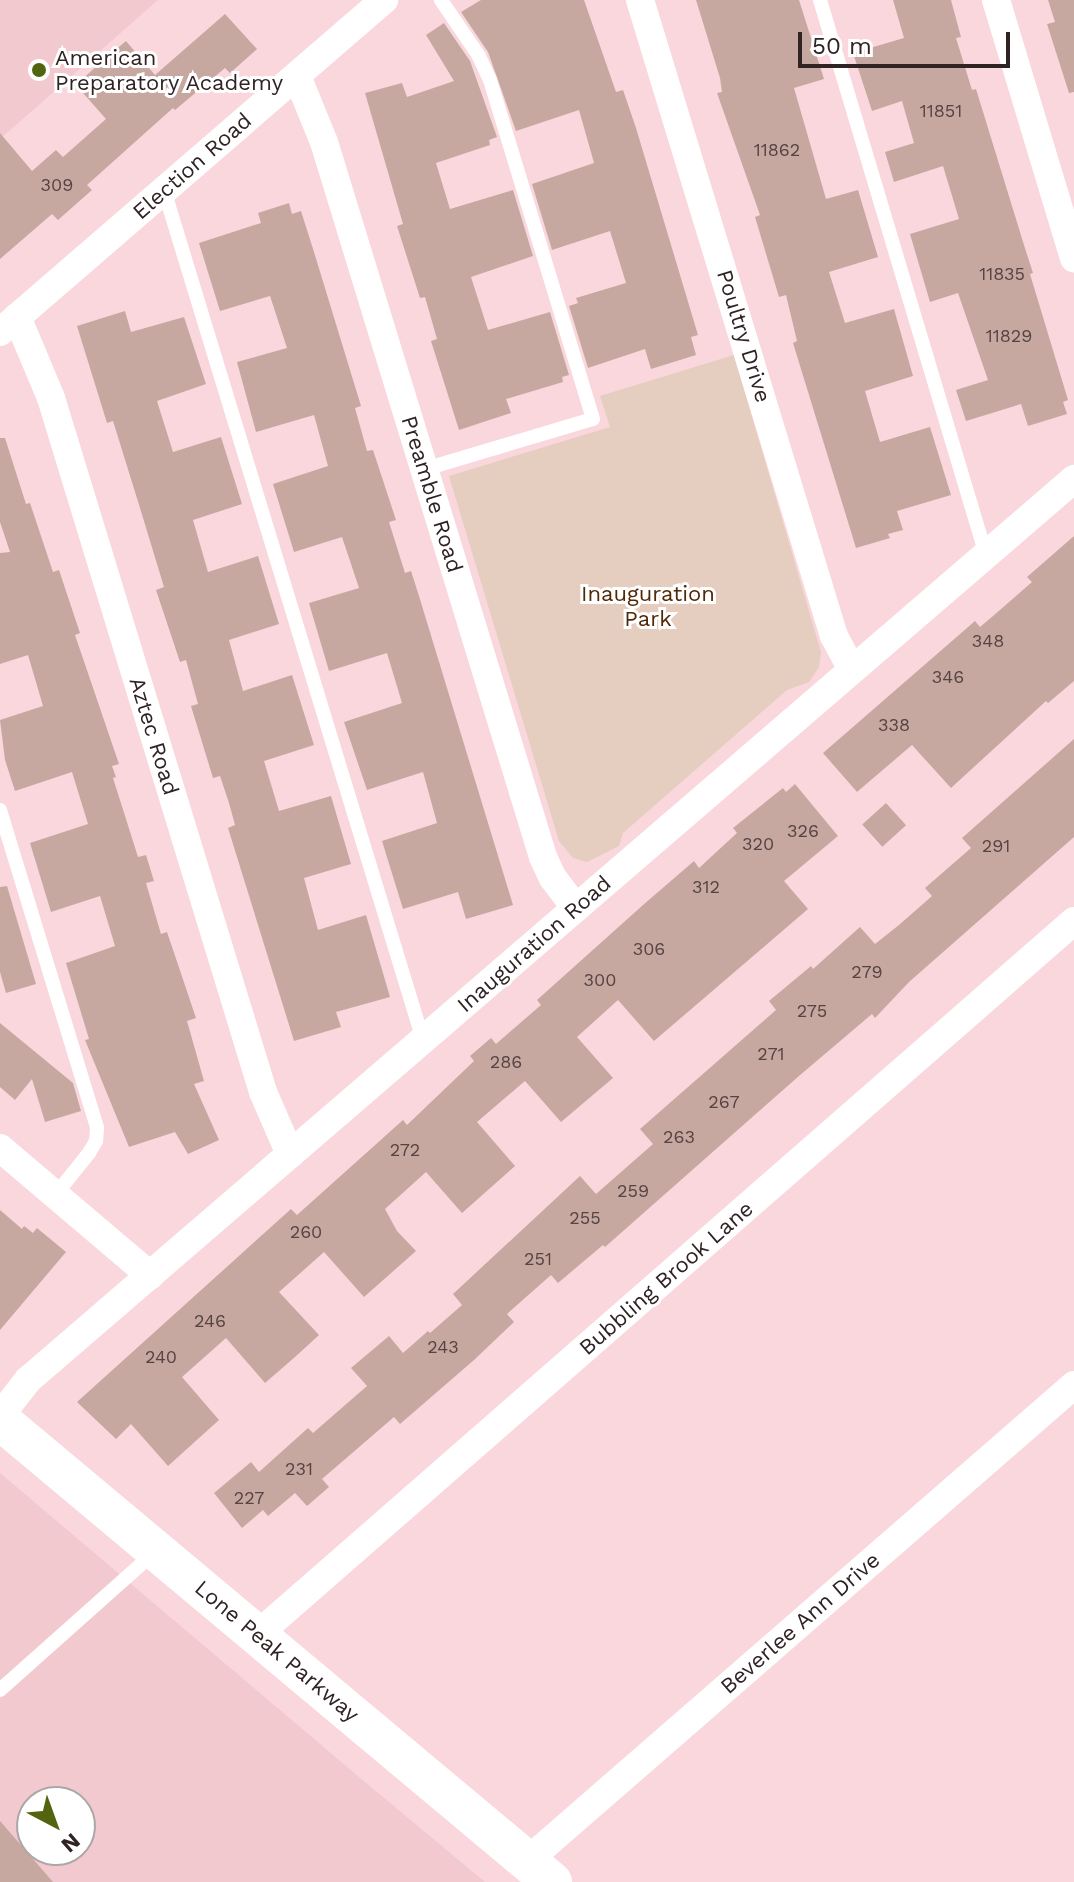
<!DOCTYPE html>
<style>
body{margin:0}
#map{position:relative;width:1074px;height:1882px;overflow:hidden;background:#f9d7dc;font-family:"Work Sans",sans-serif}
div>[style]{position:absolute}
.built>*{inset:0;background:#f2c9ce}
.green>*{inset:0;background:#e5cdbf}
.building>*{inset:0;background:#c7a8a1;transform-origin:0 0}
.service>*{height:14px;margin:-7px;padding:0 7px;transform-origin:7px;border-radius:7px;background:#fff}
.minor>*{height:28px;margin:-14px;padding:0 14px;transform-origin:14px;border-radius:14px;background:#fff}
.secondary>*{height:40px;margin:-20px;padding:0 20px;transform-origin:20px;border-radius:20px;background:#fff}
.dots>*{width:22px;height:22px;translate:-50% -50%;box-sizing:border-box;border:4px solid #fff;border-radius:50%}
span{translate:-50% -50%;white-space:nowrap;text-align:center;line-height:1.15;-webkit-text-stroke:6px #fff;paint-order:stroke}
.number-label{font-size:18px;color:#554443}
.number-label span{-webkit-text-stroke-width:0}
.poi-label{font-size:22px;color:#2f2324}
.left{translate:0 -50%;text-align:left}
.street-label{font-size:22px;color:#2f2324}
.park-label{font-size:22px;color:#522806}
.north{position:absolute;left:16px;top:1786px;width:80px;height:80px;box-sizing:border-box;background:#fff;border:2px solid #aca7a7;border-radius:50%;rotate:139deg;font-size:22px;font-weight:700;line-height:32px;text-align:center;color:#2f2324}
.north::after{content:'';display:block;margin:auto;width:28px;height:36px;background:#52640d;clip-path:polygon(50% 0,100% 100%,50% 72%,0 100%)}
.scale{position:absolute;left:798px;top:32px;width:212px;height:36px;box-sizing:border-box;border:4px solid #2f2324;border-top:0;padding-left:10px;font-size:24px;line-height:28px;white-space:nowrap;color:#2f2324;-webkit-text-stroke:6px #fff;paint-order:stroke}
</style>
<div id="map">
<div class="built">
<div style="clip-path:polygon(0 0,158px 0,0 139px)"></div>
<div style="clip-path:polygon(evenodd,0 1473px,359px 1777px,485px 1882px,0 1882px,0 1473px,32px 1802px,80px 1802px,80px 1850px,32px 1850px,32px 1802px)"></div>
</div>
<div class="green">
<div style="clip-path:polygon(734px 355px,821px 652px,819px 667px,809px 682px,787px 690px,623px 833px,619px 846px,587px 862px,573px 858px,559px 841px,449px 476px,610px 427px,600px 396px)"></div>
</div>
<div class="building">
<div style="clip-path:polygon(481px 0,584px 0,616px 92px,623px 90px,636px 128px,698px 335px,691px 337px,696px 355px,651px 369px,645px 349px,588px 368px,569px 306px,578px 303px,576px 298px,626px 283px,610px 231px,552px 250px,532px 184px,594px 163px,579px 110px,516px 131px,488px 52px,461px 12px)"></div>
<div style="clip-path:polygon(696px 0,799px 0,824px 79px,794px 88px,826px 199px,858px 190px,878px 257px,829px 272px,845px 323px,894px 309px,913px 376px,865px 391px,880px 442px,930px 427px,951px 495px,897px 511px,903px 530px,888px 534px,890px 538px,856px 548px,793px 343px,797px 341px,786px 295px,779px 297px,755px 217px,760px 215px,717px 93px,722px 92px,720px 78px)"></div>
<div style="clip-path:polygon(893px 0,951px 0,961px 37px,956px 38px,972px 90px,976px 89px,1024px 245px,1033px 273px,1030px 274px,1068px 400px,1063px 402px,1067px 414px,1028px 426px,1021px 404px,966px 421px,956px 390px,988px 380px,958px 293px,930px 302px,910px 234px,959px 219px,943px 166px,894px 182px,885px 152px,914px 143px,902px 101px,872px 111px,853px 53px,904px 38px)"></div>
<div style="clip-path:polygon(1048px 0,1074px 0,1074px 92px,1069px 93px,1047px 24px,1055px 22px)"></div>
<div style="clip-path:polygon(225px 14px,257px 49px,230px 73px,225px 68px,175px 110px,173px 108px,87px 185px,92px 190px,58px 220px,52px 214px,0 259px,0 133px,32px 171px,56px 150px,63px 157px,106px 119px,76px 85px,102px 61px,126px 41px,155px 75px)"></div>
<div style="clip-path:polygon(444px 23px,470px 61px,497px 137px,489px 140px,490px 145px,436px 163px,450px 209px,513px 190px,533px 256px,471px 277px,488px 330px,550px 312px,569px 375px,562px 377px,563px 382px,506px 399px,511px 413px,459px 430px,431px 341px,437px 339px,425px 297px,420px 298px,397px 226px,403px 224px,365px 93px,402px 83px,407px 97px,454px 81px,426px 35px)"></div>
<div style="clip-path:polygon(289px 203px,292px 214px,301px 211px,314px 252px,361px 406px,355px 408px,367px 451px,373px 450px,396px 520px,389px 522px,405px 573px,411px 571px,419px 596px,513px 905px,466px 919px,458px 892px,403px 909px,382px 841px,437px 823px,423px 772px,367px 790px,344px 722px,402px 703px,387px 653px,329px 671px,309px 603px,359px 588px,342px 537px,294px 552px,273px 484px,328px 466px,314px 415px,256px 432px,237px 362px,287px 348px,270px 296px,220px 311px,199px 243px,261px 223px,258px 213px)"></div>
<div style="clip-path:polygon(125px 311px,131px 332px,184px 317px,206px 384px,157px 401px,173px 452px,221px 437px,242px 504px,193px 520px,208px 572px,258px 556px,279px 624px,229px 640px,243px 691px,292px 675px,314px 745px,264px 761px,279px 811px,331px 796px,351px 864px,304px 878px,318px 930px,366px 915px,390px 997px,336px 1012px,341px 1027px,294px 1041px,228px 828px,235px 825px,229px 803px,220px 776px,213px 778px,191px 706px,198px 704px,186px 660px,180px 662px,156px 590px,164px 587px,140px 508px,113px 421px,107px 423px,77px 326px)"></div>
<div style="clip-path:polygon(0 438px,5px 438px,26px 504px,30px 503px,53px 572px,59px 570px,80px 633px,75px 635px,119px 764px,112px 766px,116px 777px,113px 778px,138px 857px,146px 855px,154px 881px,146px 883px,161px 934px,167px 932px,196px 1018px,187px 1021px,204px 1081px,194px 1084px,219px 1140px,188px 1154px,175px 1132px,129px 1147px,85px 1040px,89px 1039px,66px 963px,115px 946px,100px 896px,51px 912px,30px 843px,88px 824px,72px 772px,15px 791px,5px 760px,0 720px,43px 706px,28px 655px,0 664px,0 553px,10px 552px,0 522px)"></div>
<div style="clip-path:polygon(1074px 536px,1074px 681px,1048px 703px,1046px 701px,951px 788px,912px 745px,857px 792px,823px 753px,975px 621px,980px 627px,993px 616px,1032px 582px,1027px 577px)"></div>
<div style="clip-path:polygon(1074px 739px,1074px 837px,909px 982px,875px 1018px,872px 1014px,799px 1076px,605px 1247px,603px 1245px,558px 1283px,551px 1275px,507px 1314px,514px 1322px,474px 1360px,400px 1424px,394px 1417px,322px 1479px,329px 1487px,307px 1506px,295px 1493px,268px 1516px,263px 1510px,242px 1528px,214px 1493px,251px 1462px,259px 1472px,308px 1428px,313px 1433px,367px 1386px,351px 1368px,389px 1336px,403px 1353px,428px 1331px,430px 1333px,462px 1305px,453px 1294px,580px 1176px,596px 1194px,653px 1144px,640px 1129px,776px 1010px,769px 1001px,811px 966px,813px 969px,860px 927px,875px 944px,899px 925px,932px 896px,925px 888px,971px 848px,962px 838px)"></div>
<div style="clip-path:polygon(795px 784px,838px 836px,784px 881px,808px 909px,654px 1041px,618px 1000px,577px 1037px,613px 1078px,561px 1122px,525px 1081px,477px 1122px,515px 1166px,462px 1213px,426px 1172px,385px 1209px,397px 1231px,416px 1251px,364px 1297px,324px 1252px,279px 1292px,319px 1335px,295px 1357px,265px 1383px,226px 1338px,182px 1377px,219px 1420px,168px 1466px,131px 1424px,116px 1439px,77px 1402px,291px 1209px,297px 1215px,403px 1120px,407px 1125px,474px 1061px,470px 1056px,491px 1038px,496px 1044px,541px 1005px,537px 1000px,643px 905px,694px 861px,699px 868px,737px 833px,733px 828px,783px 788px,786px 792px)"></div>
<div style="left:886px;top:803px;width:30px;height:32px;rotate:48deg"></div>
<div style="clip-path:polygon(7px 886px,36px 984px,6px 993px,0 972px,0 887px)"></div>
<div style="clip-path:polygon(0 1023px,73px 1083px,81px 1111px,45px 1122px,32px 1079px,15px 1100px,0 1087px)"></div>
<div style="clip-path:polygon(0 1210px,22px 1229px,24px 1226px,33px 1233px,37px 1228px,66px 1252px,0 1330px)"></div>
<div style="clip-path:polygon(0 1821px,53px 1882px,0 1882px)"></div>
</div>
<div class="service">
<div style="left:820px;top:0;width:579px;rotate:73.35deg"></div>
<div style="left:164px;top:190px;width:889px;rotate:73.05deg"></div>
<div style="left:425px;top:469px;width:175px;rotate:-16.6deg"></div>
<div style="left:593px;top:419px;width:354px;rotate:-106.9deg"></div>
<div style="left:490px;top:80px;width:26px;rotate:-115deg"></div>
<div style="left:479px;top:56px;width:68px;rotate:-124.2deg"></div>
<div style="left:0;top:810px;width:332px;rotate:73deg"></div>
<div style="left:97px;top:1128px;width:13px;rotate:94deg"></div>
<div style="left:96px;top:1141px;width:14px;rotate:120deg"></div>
<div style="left:89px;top:1153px;width:53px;rotate:128.8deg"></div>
<div style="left:0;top:1690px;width:206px;rotate:-41.7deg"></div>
</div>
<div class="minor">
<div style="left:640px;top:0;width:665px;rotate:73.04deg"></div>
<div style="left:834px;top:636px;width:38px;rotate:62deg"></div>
<div style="left:996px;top:0;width:270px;rotate:73.2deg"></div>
<div style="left:297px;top:76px;width:71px;rotate:67.8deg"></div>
<div style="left:324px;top:142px;width:748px;rotate:72.97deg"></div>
<div style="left:543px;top:857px;width:23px;rotate:65deg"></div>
<div style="left:553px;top:878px;width:38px;rotate:53deg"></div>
<div style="left:17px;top:317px;width:88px;rotate:67.2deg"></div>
<div style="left:51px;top:398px;width:726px;rotate:73.01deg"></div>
<div style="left:263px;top:1092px;width:68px;rotate:66.5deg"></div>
<div style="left:0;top:332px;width:508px;rotate:-40.85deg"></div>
<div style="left:0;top:1148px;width:197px;rotate:40.3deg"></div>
<div style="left:0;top:1416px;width:46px;rotate:-52.1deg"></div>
<div style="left:28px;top:1380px;width:1381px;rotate:-40.74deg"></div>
<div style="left:257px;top:1635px;width:1085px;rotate:-41.15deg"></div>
<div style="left:527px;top:1861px;width:725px;rotate:-41.03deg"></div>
</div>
<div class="secondary">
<div style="left:0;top:1420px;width:720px;rotate:39.93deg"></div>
</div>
<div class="dots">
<div style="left:39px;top:70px;background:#52640d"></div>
</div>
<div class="number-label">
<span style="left:941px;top:111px">11851</span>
<span style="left:777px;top:150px">11862</span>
<span style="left:57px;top:185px">309</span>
<span style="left:1002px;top:274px">11835</span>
<span style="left:1009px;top:336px">11829</span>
<span style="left:988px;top:641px">348</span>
<span style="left:948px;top:677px">346</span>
<span style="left:894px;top:725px">338</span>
<span style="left:803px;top:831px">326</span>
<span style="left:758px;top:844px">320</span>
<span style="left:996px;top:846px">291</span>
<span style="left:706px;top:887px">312</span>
<span style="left:649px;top:949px">306</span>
<span style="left:867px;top:972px">279</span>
<span style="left:600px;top:980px">300</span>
<span style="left:812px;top:1011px">275</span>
<span style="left:771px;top:1054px">271</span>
<span style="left:506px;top:1062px">286</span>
<span style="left:724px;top:1102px">267</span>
<span style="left:679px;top:1137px">263</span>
<span style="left:405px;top:1150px">272</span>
<span style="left:633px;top:1191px">259</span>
<span style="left:585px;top:1218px">255</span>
<span style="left:306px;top:1232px">260</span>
<span style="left:538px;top:1259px">251</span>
<span style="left:210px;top:1321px">246</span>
<span style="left:443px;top:1347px">243</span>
<span style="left:161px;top:1357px">240</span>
<span style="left:299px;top:1469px">231</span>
<span style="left:249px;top:1498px">227</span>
</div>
<div class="poi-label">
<span class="left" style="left:55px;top:70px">American<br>Preparatory Academy</span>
</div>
<div class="street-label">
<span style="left:192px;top:166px;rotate:-41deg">Election Road</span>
<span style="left:744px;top:336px;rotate:73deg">Poultry Drive</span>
<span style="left:432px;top:494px;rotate:73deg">Preamble Road</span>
<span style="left:154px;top:736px;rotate:73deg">Aztec Road</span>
<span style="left:534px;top:944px;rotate:-41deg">Inauguration Road</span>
<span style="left:666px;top:1278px;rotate:-41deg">Bubbling Brook Lane</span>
<span style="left:800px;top:1623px;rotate:-41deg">Beverlee Ann Drive</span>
<span style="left:277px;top:1651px;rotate:40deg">Lone Peak Parkway</span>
</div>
<div class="park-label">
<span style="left:648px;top:606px">Inauguration<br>Park</span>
</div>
<div class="north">N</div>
<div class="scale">50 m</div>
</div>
